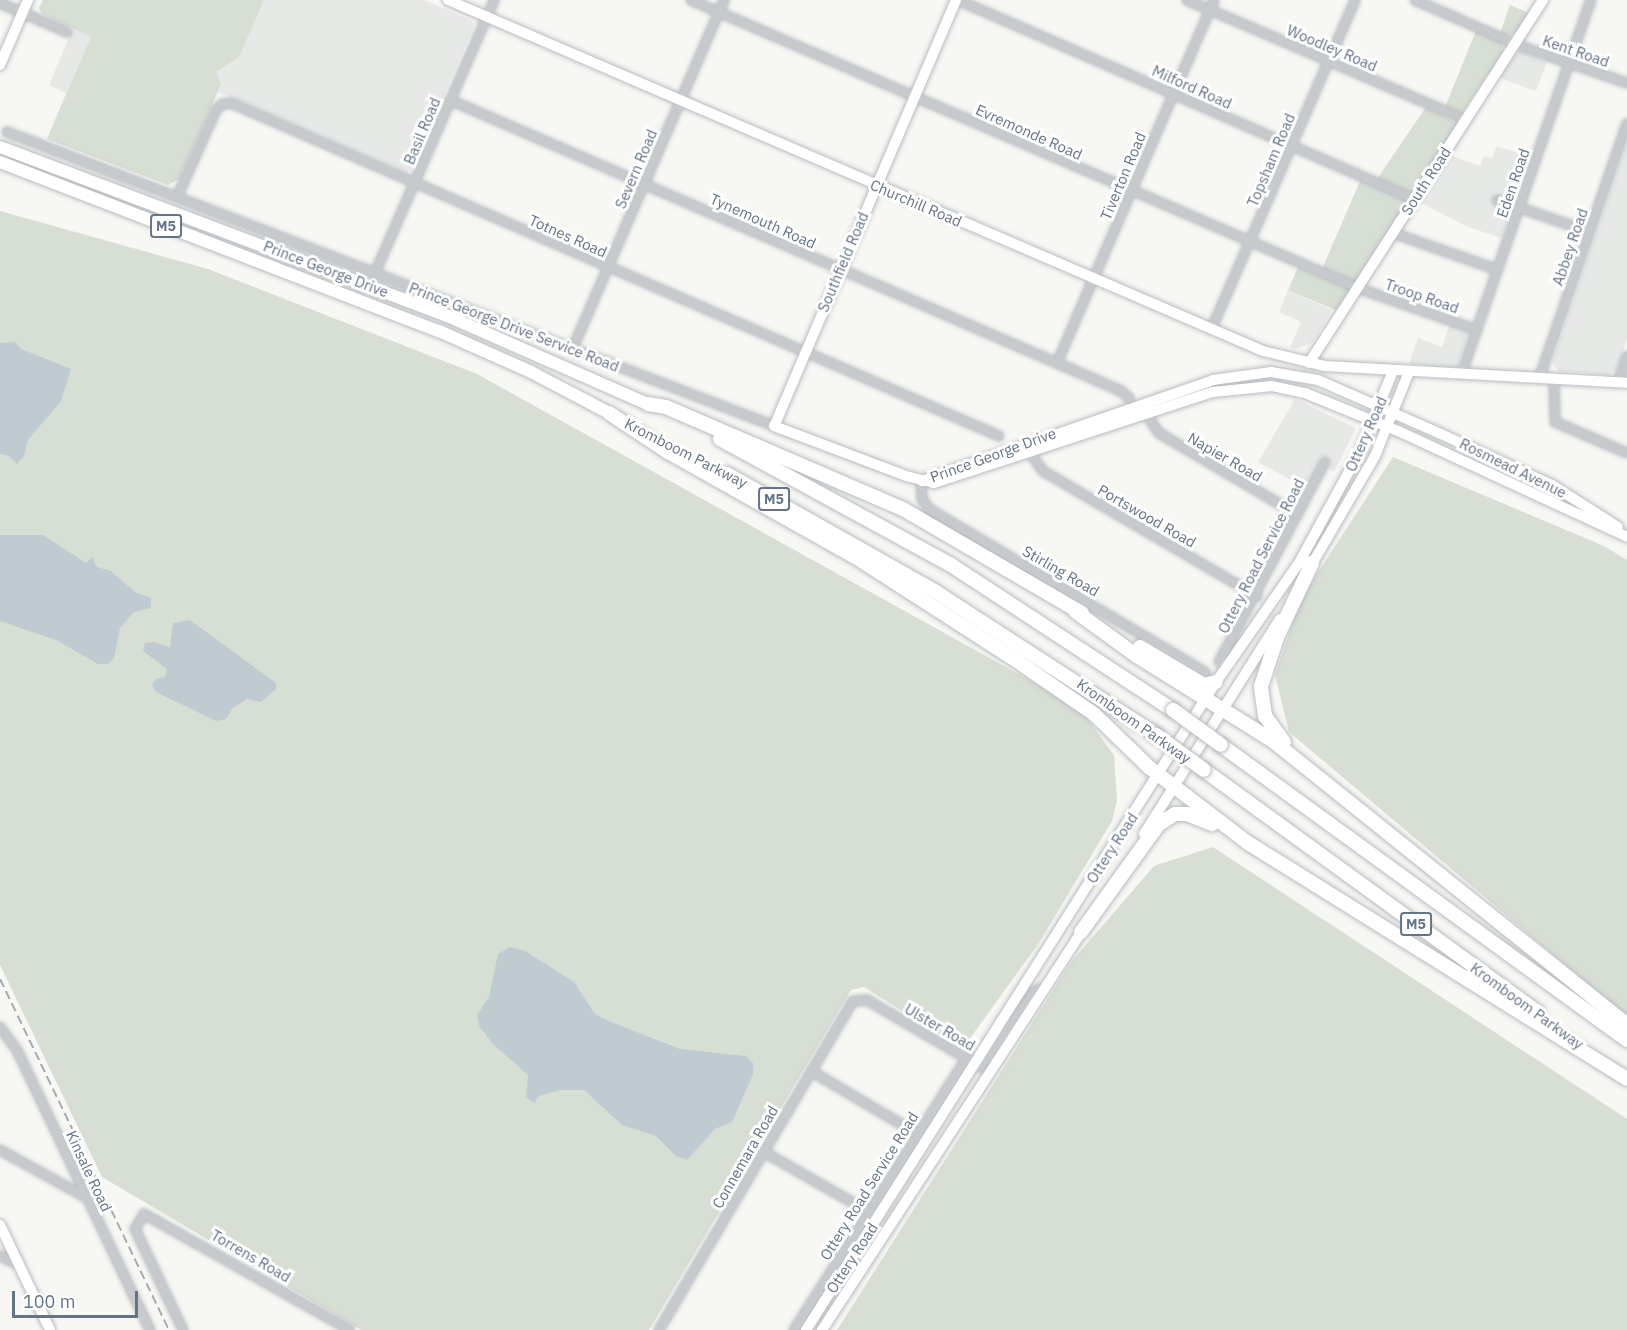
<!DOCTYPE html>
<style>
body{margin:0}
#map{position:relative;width:1627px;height:1330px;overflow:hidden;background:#f7f7f3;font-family:"IBM Plex Sans",sans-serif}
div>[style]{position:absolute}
.built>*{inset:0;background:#e7e9e7}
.green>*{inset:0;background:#d7dfd4;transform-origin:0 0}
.water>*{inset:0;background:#c0cbd1}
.roads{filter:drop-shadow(0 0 2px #b8bdc2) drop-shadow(0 0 2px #b8bdc2)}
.street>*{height:8px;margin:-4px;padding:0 4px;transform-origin:4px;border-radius:4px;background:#c6cacd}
.secondary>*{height:10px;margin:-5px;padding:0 5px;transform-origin:5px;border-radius:5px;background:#fff}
.primary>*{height:12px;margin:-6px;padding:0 6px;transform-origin:6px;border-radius:6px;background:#fff}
.highway>*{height:14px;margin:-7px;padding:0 7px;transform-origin:7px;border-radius:7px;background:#fff}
.rail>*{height:2px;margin-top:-1px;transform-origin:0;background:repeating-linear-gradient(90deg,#a6abb2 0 9px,transparent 0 13.5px)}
.bridges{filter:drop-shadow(0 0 2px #b8bbbf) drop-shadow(0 0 2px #b8bbbf)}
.highway-bridge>*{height:14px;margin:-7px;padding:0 7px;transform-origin:7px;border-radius:7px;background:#fff}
span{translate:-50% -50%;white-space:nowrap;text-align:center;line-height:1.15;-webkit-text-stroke:6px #fff;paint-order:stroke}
.shield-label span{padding:2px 4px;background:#fff;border:2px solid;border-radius:4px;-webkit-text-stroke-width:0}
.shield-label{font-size:14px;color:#637487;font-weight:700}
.street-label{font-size:15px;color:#637487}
.scale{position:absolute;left:12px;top:1291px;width:126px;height:27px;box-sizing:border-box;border:3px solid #637487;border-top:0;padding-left:8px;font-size:18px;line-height:21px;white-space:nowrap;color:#637487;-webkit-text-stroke:4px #fff;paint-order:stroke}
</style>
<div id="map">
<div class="built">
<div style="clip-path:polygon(43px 0,424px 0,472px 21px,474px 26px,411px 170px,406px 173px,218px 92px,179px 179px,168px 185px,47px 139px,66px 93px,49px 85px,73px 28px,42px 14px,39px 8px)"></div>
<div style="clip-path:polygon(1522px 52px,1547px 62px,1536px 91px,1500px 78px,1514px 55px)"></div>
<div style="clip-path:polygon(1627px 143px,1627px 339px,1616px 370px,1609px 375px,1558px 371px,1552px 362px)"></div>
<div style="clip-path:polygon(1497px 146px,1530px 157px,1517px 196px,1512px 199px,1499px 195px,1496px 206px,1506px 210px,1510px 217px,1502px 238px,1468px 227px,1419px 202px,1450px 155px,1480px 166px,1484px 156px,1492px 158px)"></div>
<div style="clip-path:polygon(1288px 290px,1332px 310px,1312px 343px,1295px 349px,1290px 347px,1301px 322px,1279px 312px)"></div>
<div style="clip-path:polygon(1450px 324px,1469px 331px,1457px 367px,1409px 364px,1418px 338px,1442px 347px)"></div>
<div style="clip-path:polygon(1295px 399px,1356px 428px,1334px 472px,1320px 464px,1307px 489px,1258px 462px)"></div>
</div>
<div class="green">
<div style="clip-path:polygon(43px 0,264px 0,239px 57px,216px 72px,221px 84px,179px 179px,168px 185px,47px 139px,91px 37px,42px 14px,39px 8px)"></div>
<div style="clip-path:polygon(1510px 5px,1529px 13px,1515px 33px,1506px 36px,1500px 33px)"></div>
<div style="clip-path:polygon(1476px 31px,1502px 42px,1504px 51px,1461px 114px,1445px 107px)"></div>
<div style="clip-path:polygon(1426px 107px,1458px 124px,1412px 194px,1377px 179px)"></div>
<div style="clip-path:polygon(1361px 179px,1407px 201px,1354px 283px,1322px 269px)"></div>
<div style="clip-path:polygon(0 211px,208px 269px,477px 374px,1051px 692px,1083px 713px,1114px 755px,1117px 801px,1112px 821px,1039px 943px,966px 1044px,960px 1047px,864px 987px,851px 990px,649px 1330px,361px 1330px,102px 1177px,0 965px)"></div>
<div style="left:1298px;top:267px;width:56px;height:25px;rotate:23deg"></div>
<div style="clip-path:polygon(1393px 457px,1604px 546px,1627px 560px,1627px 1017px,1289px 732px,1275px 675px,1300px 600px)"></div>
<div style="clip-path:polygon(1213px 847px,1627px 1119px,1627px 1330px,837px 1330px,1071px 962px,1154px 866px)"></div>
</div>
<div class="water">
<div style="clip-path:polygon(15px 342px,21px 349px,71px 369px,61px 401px,28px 440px,24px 456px,17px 464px,9px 456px,0 454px,0 343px)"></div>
<div style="clip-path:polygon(0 535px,43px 535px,86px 563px,92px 557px,97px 567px,111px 571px,135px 592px,151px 598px,151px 608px,134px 612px,120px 628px,114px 658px,108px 664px,98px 664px,56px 640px,0 621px)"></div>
<div style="clip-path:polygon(190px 620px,276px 683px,276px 689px,261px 702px,247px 699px,233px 708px,226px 719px,216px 721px,156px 692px,152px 685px,156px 679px,165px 677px,167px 669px,143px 651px,145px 643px,155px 642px,170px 647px,173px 623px)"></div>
<div style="clip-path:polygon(510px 947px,525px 951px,574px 982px,595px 1014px,611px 1022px,680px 1049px,746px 1056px,753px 1063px,753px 1074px,732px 1122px,715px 1129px,687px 1160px,676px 1156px,656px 1136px,622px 1125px,584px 1090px,560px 1090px,539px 1096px,534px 1103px,526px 1097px,528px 1075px,493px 1044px,479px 1026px,477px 1015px,489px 997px,498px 954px)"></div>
</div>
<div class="roads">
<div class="street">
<div style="left:691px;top:0;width:727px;rotate:23.35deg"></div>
<div style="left:1358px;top:288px;width:126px;rotate:19.4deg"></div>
<div style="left:958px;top:0;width:499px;rotate:23.6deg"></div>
<div style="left:1187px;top:0;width:304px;rotate:23.3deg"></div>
<div style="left:1415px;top:0;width:115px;rotate:23.7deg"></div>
<div style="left:1520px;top:46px;width:113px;rotate:19.1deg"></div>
<div style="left:0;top:3px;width:73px;rotate:23.4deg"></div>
<div style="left:450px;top:100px;width:662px;rotate:23.43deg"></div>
<div style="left:1057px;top:363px;width:70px;rotate:23.6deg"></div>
<div style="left:1121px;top:391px;width:11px;rotate:41deg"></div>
<div style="left:7px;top:132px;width:821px;rotate:20.97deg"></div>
<div style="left:177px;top:197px;width:95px;rotate:-65.9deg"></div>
<div style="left:216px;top:110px;width:8px;rotate:-45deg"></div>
<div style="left:222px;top:104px;width:9px;rotate:-6deg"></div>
<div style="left:231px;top:103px;width:837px;rotate:23.44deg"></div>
<div style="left:1497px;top:200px;width:98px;rotate:19deg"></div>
<div style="left:1393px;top:233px;width:111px;rotate:19.4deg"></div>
<div style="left:375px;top:273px;width:298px;rotate:-66.4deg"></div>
<div style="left:1211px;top:330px;width:360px;rotate:-66.4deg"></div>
<div style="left:572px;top:350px;width:382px;rotate:-66.5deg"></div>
<div style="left:1057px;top:363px;width:395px;rotate:-66.6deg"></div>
<div style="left:1461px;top:375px;width:397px;rotate:-70.9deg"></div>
<div style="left:1539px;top:379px;width:270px;rotate:-71deg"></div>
<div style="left:1554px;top:380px;width:42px;rotate:88.6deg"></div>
<div style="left:1555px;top:422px;width:78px;rotate:23.3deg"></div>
<div style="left:1618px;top:383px;width:28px;rotate:-72deg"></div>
<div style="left:1146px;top:414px;width:23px;rotate:56deg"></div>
<div style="left:1159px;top:433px;width:161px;rotate:30.5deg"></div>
<div style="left:1031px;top:454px;width:21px;rotate:55deg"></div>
<div style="left:1043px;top:471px;width:248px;rotate:30.3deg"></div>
<div style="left:921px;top:481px;width:18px;rotate:87deg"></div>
<div style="left:922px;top:499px;width:12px;rotate:55deg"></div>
<div style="left:929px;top:509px;width:321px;rotate:30.6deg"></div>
<div style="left:1219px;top:662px;width:226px;rotate:-62.1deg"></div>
<div style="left:0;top:1027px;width:29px;rotate:54deg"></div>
<div style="left:17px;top:1050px;width:310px;rotate:64.6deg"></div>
<div style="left:811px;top:1071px;width:124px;rotate:30.5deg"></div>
<div style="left:0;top:1150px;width:99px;rotate:28.9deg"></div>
<div style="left:764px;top:1152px;width:121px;rotate:29.7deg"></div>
<div style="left:0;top:1256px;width:21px;rotate:25deg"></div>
<div style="left:183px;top:1330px;width:112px;rotate:-115.4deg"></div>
<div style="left:135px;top:1229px;width:17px;rotate:-59deg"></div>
<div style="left:144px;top:1214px;width:236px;rotate:29.4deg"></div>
<div style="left:659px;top:1330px;width:382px;rotate:-59.5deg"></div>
<div style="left:853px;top:1001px;width:14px;rotate:-4deg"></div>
<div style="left:867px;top:1000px;width:132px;rotate:30.4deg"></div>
<div style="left:981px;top:1067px;width:92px;rotate:-54.8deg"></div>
<div style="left:1034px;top:992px;width:11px;rotate:-27deg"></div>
<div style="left:794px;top:1330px;width:323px;rotate:-57.6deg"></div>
</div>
<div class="secondary">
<div style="left:448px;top:0;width:887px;rotate:23.3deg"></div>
<div style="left:1263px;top:351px;width:64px;rotate:13.6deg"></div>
<div style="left:1325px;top:366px;width:302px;rotate:3.2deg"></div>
<div style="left:956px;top:0;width:463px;rotate:113.1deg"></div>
<div style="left:774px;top:426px;width:141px;rotate:20.7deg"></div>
<div style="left:906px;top:476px;width:29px;rotate:14deg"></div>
<div style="left:934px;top:483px;width:293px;rotate:-18.1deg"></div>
<div style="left:1213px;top:392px;width:59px;rotate:-5.8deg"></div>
<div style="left:1272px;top:386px;width:34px;rotate:12deg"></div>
<div style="left:1305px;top:393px;width:100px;rotate:22.2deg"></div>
<div style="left:1398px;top:431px;width:252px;rotate:24.8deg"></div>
<div style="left:0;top:65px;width:71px;rotate:-66.7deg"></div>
<div style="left:1309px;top:363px;width:432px;rotate:-57.2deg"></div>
<div style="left:922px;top:481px;width:308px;rotate:-19.1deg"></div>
<div style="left:1213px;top:380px;width:59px;rotate:-7.9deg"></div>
<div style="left:1271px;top:372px;width:48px;rotate:9.7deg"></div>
<div style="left:1318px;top:380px;width:134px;rotate:23.7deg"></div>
<div style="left:1441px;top:434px;width:122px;rotate:24.7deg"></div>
<div style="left:1552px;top:485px;width:78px;rotate:32.5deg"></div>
<div style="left:1309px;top:569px;width:131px;rotate:-59.7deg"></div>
<div style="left:1375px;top:456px;width:91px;rotate:-68deg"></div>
<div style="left:1144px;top:834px;width:254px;rotate:-57.7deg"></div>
<div style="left:0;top:1225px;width:116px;rotate:64.5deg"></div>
<div style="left:806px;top:1330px;width:767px;rotate:-57.68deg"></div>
<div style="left:1216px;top:682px;width:145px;rotate:-55.1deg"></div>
<div style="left:1299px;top:563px;width:128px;rotate:-61.4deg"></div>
<div style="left:1360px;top:451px;width:87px;rotate:-67.6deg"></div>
<div style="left:822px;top:1330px;width:480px;rotate:-56.9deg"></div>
</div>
<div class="primary">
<div style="left:0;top:147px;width:476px;rotate:20.7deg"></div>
<div style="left:445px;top:315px;width:222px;rotate:23.7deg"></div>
<div style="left:0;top:162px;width:470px;rotate:21.1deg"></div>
<div style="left:439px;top:331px;width:101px;rotate:24deg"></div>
<div style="left:531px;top:372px;width:88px;rotate:27.7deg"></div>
</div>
<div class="highway">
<div style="left:648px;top:404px;width:18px;rotate:9deg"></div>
<div style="left:666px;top:407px;width:258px;rotate:23.3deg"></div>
<div style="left:903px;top:509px;width:207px;rotate:30.2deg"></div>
<div style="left:609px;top:413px;width:71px;rotate:33.5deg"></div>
<div style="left:668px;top:452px;width:223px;rotate:29.3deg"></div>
<div style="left:862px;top:561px;width:188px;rotate:32.8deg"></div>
<div style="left:1020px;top:663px;width:90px;rotate:34.6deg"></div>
<div style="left:1094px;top:714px;width:78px;rotate:44deg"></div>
<div style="left:1150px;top:768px;width:123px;rotate:37.4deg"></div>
<div style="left:1248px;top:843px;width:446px;rotate:31.9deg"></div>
<div style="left:720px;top:439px;width:263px;rotate:28.6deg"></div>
<div style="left:951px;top:565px;width:265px;rotate:33.2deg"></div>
<div style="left:727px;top:474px;width:240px;rotate:29.4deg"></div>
<div style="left:936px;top:592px;width:262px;rotate:33deg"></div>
<div style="left:1075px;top:611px;width:77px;rotate:36deg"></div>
<div style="left:1137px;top:656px;width:160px;rotate:32deg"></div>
<div style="left:1273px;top:741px;width:454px;rotate:38.7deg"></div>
<div style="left:1140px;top:647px;width:74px;rotate:30.7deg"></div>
<div style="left:1204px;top:685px;width:12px;rotate:-14deg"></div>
<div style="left:1284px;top:742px;width:32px;rotate:-126deg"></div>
<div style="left:1265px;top:716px;width:30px;rotate:-98deg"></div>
<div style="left:1261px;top:686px;width:54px;rotate:-71.6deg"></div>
<div style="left:1278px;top:635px;width:80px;rotate:-64.7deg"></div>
<div style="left:1221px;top:745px;width:502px;rotate:36deg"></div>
<div style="left:1204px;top:770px;width:413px;rotate:36deg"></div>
<div style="left:1081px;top:932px;width:133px;rotate:-54.2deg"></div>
<div style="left:1159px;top:824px;width:19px;rotate:-32deg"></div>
<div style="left:1175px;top:814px;width:12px"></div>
<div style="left:1187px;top:814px;width:27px;rotate:22deg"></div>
</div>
</div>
<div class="rail">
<div style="left:0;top:979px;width:390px;rotate:64.3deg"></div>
</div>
<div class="bridges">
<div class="highway-bridge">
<div style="left:1173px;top:710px;width:59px;rotate:36.1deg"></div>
<div style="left:1156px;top:735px;width:59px;rotate:36.1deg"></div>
</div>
</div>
<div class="shield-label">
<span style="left:166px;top:226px">M5</span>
<span style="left:774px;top:499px">M5</span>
<span style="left:1416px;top:924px">M5</span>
</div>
<div class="street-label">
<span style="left:1332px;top:48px;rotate:23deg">Woodley Road</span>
<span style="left:1576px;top:51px;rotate:19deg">Kent Road</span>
<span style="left:1192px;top:87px;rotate:24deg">Milford Road</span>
<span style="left:422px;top:131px;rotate:-67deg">Basil Road</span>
<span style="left:1029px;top:132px;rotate:24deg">Evremonde Road</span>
<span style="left:1271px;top:160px;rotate:-67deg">Topsham Road</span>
<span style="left:636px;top:169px;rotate:-67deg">Severn Road</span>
<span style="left:1123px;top:176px;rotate:-67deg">Tiverton Road</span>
<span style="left:1426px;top:181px;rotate:-57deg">South Road</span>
<span style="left:1513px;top:183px;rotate:-71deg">Eden Road</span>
<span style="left:916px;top:203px;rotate:23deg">Churchill Road</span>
<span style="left:763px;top:221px;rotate:24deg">Tynemouth Road</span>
<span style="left:568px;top:236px;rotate:24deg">Totnes Road</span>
<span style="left:1570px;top:247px;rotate:-71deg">Abbey Road</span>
<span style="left:843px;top:262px;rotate:-67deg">Southfield Road</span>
<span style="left:326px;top:269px;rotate:21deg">Prince George Drive</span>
<span style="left:1422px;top:296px;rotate:19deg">Troop Road</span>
<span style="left:514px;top:327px;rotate:21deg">Prince George Drive Service Road</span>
<span style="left:1366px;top:434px;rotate:-66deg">Ottery Road</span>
<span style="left:686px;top:453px;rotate:27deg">Kromboom Parkway</span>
<span style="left:993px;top:455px;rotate:-20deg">Prince George Drive</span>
<span style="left:1225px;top:457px;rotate:30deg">Napier Road</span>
<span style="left:1513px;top:468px;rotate:26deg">Rosmead Avenue</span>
<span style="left:1147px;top:516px;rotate:30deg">Portswood Road</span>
<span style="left:1261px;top:556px;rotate:-63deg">Ottery Road Service Road</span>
<span style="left:1061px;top:571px;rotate:30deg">Stirling Road</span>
<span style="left:1134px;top:721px;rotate:35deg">Kromboom Parkway</span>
<span style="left:1112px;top:848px;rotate:-57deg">Ottery Road</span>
<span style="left:1527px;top:1006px;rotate:36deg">Kromboom Parkway</span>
<span style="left:940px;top:1027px;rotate:30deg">Ulster Road</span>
<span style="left:745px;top:1157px;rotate:-60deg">Connemara Road</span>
<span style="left:89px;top:1171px;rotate:65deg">Kinsale Road</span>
<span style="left:869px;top:1186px;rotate:-58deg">Ottery Road Service Road</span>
<span style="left:251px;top:1256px;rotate:30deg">Torrens Road</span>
<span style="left:852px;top:1258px;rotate:-57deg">Ottery Road</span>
</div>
<div class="scale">100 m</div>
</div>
